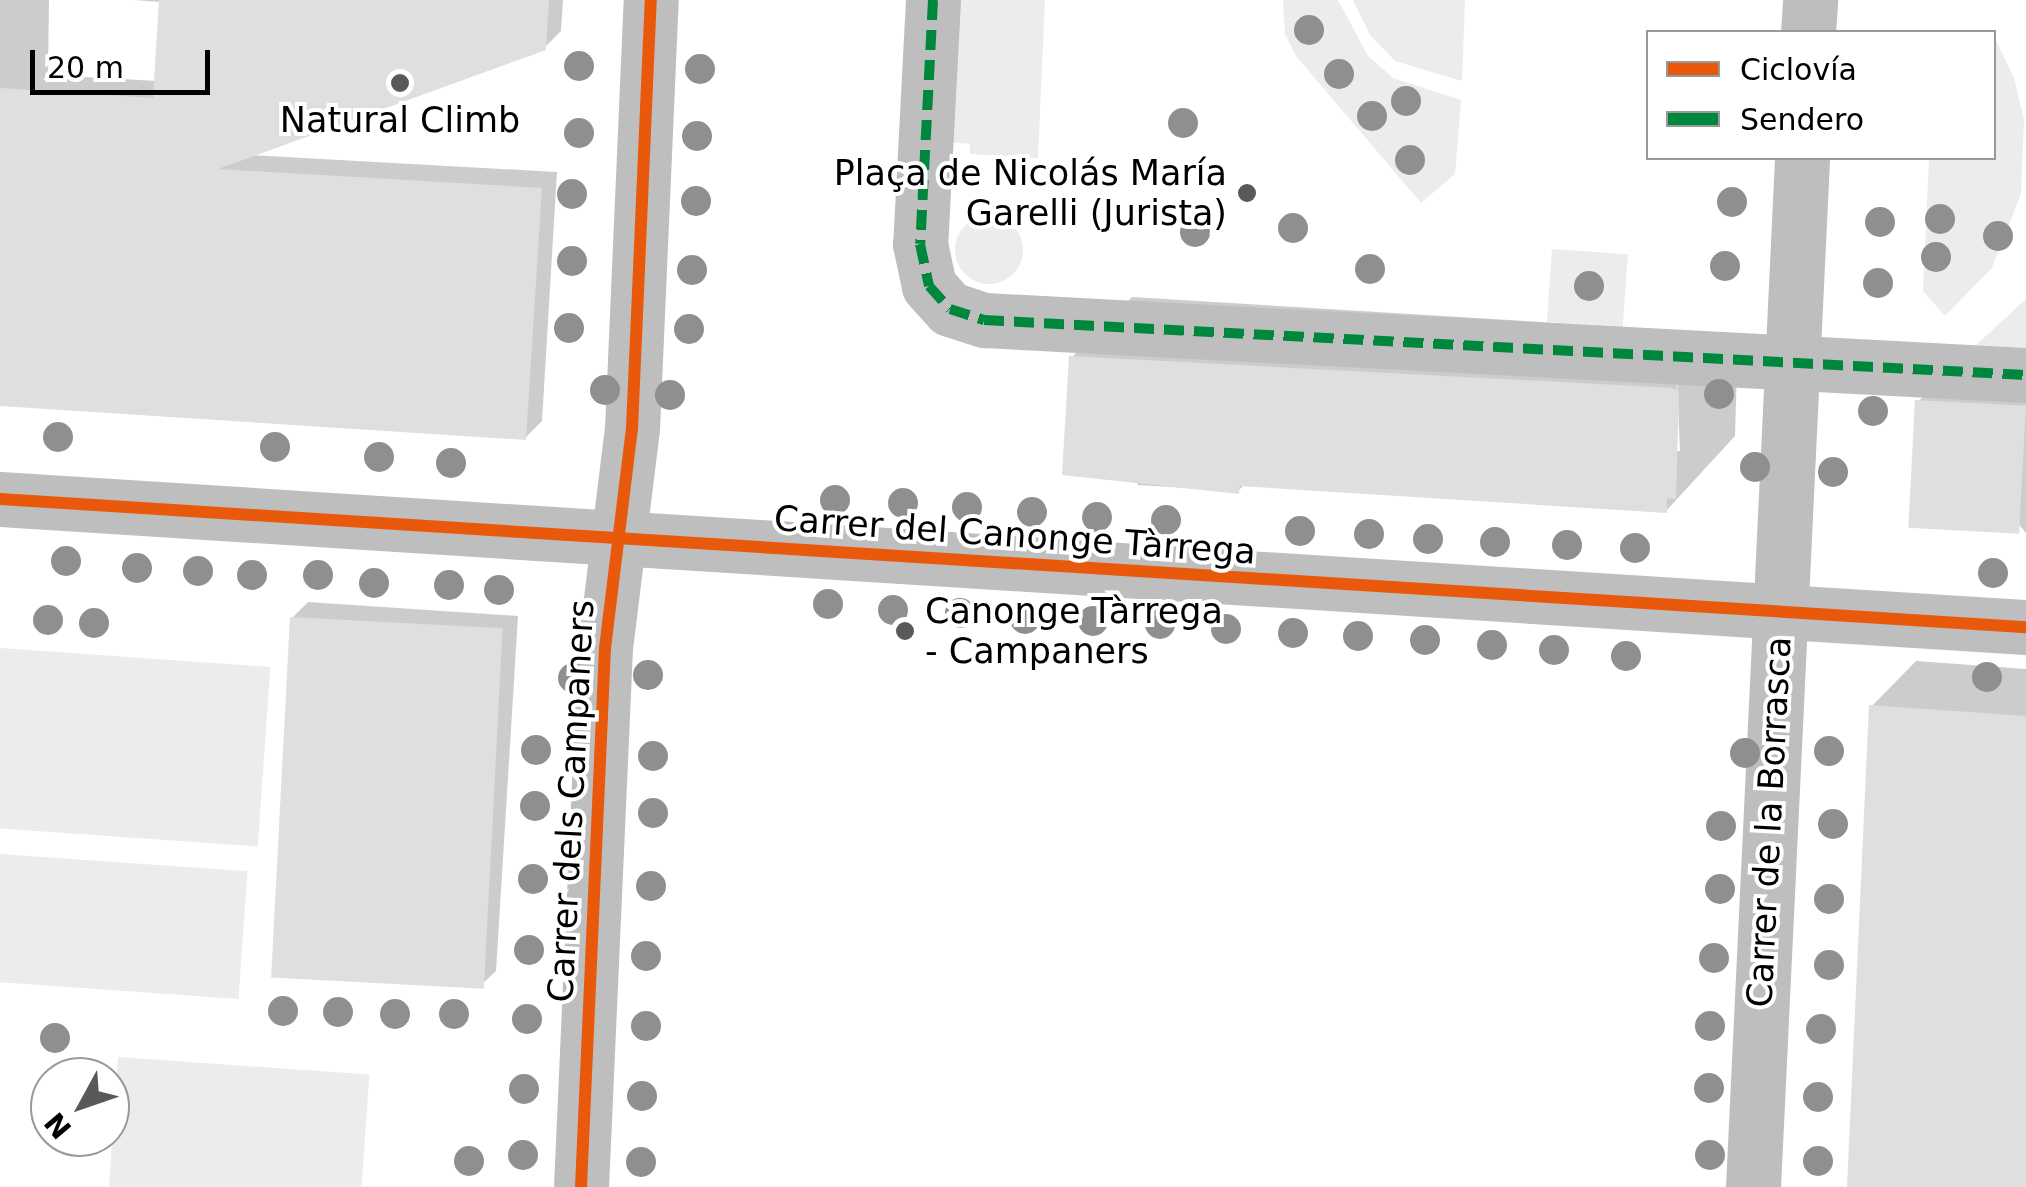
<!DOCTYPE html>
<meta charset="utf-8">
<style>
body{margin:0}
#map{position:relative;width:2026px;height:1187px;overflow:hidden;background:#fff;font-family:"DejaVu Sans",sans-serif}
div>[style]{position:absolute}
.green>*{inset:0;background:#ececec;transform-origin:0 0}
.round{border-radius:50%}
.shadow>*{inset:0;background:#0003}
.building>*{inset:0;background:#dfdfdf;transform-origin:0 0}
.minor>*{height:55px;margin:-27.5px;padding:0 27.5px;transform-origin:27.5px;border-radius:27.5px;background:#bebebe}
.quiet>*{height:10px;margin-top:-5px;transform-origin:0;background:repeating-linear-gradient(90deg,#00873e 0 20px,transparent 0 30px)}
.cycleway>*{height:12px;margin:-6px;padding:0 6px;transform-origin:6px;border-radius:6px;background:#e8590c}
.trees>*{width:30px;height:30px;margin:-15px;border-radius:50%;background:#8f8f8f}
.dots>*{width:28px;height:28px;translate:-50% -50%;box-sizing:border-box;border:5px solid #fff;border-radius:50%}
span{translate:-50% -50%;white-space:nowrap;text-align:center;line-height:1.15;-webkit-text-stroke:8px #fff;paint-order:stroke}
.poi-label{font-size:35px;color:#000}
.right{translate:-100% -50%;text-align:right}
.left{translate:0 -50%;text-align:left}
.street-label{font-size:35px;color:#000}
.legend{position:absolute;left:1646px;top:30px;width:350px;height:130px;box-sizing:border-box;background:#fff;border:2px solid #999;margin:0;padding:12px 18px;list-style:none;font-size:30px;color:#000}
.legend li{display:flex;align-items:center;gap:20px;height:50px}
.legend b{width:50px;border:2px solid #999}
.north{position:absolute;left:30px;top:1057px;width:100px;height:100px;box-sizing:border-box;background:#fff;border:2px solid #999;border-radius:50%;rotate:230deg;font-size:28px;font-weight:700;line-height:40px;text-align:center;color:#000}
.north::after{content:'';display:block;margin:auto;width:35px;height:45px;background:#595959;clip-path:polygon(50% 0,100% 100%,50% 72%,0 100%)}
.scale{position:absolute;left:30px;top:50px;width:180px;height:45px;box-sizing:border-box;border:5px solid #000;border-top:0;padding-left:12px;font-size:30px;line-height:35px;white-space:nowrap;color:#000;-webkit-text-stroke:8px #fff;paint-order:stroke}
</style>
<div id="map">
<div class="green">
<div style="clip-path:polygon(955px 0,1045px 0,1038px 158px,970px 154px,970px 144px,948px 142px)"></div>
<div style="clip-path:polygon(1283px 0,1338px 0,1368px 56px,1393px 78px,1461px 100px,1455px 174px,1421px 203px,1296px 56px,1285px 34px)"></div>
<div style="clip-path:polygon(1353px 0,1465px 0,1462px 81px,1395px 61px,1370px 35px)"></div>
<div style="clip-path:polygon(1994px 36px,2014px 78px,2024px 120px,2021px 194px,1992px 268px,1945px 316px,1923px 291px,1929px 158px,1994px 158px)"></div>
<div class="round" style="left:955px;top:216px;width:68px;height:68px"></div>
<div style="left:1552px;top:249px;width:76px;height:73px;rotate:4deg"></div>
<div style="clip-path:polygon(2026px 299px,2026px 350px,1975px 346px)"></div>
<div style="left:0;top:648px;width:271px;height:180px;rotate:4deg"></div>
<div style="left:0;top:854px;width:248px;height:128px;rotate:4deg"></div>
<div style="left:118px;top:1057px;width:252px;height:130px;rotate:4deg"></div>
</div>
<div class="shadow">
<div style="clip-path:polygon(0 0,49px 0,48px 75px,157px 81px,162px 2px,134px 0,563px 0,561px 31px,544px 48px,251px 155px,557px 172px,542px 421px,525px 438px,0 404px)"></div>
<div style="clip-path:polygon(evenodd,1132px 297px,1738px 334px,1735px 436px,1666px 511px,1246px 483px,1238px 491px,1138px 485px,1072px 357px,1132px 297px,1677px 380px,1680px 451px,1675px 451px,1677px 380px)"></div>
<div style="clip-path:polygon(1955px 364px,2026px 365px,2026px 533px,1918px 402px)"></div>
<div style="clip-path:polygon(308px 602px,518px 616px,496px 971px,480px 986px,292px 618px)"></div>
<div style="clip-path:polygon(1916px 661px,2026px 669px,2026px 1187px,1849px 1187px,1871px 707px)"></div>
</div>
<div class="building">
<div style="clip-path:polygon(159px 0,549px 0,546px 50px,218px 169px,542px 188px,526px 440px,0 406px,0 88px,153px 98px)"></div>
<div style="clip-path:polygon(1069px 356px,1673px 388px,1679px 393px,1676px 499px,1667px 498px,1667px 513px,1240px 486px,1239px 494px,1062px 475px)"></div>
<div style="left:1915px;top:400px;width:111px;height:128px;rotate:3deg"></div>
<div style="left:290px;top:617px;width:213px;height:361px;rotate:3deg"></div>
<div style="clip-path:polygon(1869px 705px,2026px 716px,2026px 1187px,1847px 1187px)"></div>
</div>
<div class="minor">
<div style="left:933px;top:0;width:244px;rotate:93deg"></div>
<div style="left:920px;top:244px;width:43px;rotate:77.9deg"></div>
<div style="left:929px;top:286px;width:31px;rotate:48deg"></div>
<div style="left:950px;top:309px;width:36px;rotate:18deg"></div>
<div style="left:984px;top:320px;width:1043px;rotate:3.02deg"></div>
<div style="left:1808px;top:32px;width:32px;rotate:-86deg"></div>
<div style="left:0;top:499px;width:2030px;rotate:3.62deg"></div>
<div style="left:581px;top:1187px;width:540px;rotate:-87.45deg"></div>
<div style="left:605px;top:648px;width:221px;rotate:-83deg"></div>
<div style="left:632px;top:429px;width:429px;rotate:-87.5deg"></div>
<div style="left:1753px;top:1187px;width:1030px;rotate:-87.27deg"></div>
</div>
<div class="quiet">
<div style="left:933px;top:0;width:244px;rotate:93deg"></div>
<div style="left:920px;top:244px;width:43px;rotate:77.9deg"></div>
<div style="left:929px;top:286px;width:31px;rotate:48deg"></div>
<div style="left:950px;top:309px;width:36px;rotate:18deg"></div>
<div style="left:984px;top:320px;width:1043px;rotate:3.02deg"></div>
</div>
<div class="cycleway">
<div style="left:0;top:499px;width:2030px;rotate:3.62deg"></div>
<div style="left:581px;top:1187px;width:540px;rotate:-87.45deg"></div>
<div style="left:605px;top:648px;width:221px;rotate:-83deg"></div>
<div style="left:632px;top:429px;width:429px;rotate:-87.5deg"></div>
</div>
<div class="trees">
<div style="left:1309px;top:30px"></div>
<div style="left:579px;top:66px"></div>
<div style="left:700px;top:69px"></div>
<div style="left:1339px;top:74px"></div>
<div style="left:1406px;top:101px"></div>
<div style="left:1372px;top:116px"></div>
<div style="left:1183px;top:123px"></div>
<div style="left:579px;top:133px"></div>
<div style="left:697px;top:136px"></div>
<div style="left:1410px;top:160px"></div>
<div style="left:572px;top:194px"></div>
<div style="left:696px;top:201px"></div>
<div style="left:1732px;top:202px"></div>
<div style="left:1940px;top:219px"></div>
<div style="left:1880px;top:222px"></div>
<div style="left:1293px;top:228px"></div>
<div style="left:1195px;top:232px"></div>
<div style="left:1998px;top:236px"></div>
<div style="left:1936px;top:257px"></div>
<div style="left:572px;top:261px"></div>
<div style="left:1725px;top:266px"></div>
<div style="left:1370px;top:269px"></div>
<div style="left:692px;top:270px"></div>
<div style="left:1878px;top:283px"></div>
<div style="left:1589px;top:286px"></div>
<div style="left:569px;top:328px"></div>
<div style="left:689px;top:329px"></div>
<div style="left:605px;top:390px"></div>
<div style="left:1719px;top:394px"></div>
<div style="left:670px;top:395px"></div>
<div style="left:1873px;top:411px"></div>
<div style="left:58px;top:437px"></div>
<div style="left:275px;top:447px"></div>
<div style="left:379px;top:457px"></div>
<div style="left:451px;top:463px"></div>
<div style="left:1755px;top:467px"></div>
<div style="left:1833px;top:472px"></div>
<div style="left:835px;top:500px"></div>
<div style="left:903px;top:503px"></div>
<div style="left:967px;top:507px"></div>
<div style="left:1032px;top:512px"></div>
<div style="left:1097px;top:517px"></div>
<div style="left:1166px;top:520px"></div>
<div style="left:1300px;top:531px"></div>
<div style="left:1369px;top:534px"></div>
<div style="left:1428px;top:539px"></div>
<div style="left:1495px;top:542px"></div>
<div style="left:1567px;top:545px"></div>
<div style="left:1635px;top:548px"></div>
<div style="left:66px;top:561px"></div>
<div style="left:137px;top:568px"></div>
<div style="left:198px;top:571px"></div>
<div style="left:1993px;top:573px"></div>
<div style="left:252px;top:575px"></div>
<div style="left:318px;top:575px"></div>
<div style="left:374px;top:583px"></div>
<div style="left:449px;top:585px"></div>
<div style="left:499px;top:590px"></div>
<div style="left:828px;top:604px"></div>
<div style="left:893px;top:610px"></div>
<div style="left:960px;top:613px"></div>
<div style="left:1025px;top:619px"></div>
<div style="left:48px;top:620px"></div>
<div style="left:1093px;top:621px"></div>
<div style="left:94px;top:623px"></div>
<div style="left:1160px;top:624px"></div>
<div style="left:1226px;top:629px"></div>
<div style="left:1293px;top:633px"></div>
<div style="left:1358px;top:636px"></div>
<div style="left:1425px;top:640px"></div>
<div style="left:1492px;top:645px"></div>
<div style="left:1554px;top:650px"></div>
<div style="left:1626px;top:656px"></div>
<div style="left:648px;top:675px"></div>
<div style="left:1987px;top:677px"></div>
<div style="left:573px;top:678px"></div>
<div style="left:536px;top:750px"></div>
<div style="left:1829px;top:751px"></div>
<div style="left:1745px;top:753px"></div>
<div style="left:653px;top:756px"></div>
<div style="left:535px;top:806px"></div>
<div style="left:653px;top:813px"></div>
<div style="left:1833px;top:824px"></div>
<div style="left:1721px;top:826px"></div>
<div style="left:533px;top:879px"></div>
<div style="left:651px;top:886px"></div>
<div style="left:1720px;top:889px"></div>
<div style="left:1829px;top:899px"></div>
<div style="left:529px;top:950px"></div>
<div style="left:646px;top:956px"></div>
<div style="left:1714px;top:958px"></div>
<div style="left:1829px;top:965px"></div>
<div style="left:283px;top:1011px"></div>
<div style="left:338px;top:1012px"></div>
<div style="left:395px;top:1014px"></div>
<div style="left:454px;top:1014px"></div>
<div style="left:527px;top:1019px"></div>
<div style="left:646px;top:1026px"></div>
<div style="left:1710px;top:1026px"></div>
<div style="left:1821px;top:1029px"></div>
<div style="left:55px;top:1038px"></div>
<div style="left:1709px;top:1088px"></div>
<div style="left:524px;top:1089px"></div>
<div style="left:642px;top:1096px"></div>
<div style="left:1818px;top:1097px"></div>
<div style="left:523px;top:1155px"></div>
<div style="left:1710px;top:1155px"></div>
<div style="left:469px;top:1161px"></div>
<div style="left:1818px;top:1161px"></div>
<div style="left:641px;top:1162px"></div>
</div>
<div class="dots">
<div style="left:400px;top:83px;background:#595959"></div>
<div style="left:1247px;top:193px;background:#595959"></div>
<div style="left:905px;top:631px;background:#595959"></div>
</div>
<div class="poi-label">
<span style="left:400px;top:120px">Natural Climb</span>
<span class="right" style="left:1227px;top:193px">Plaça de Nicolás María<br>Garelli (Jurista)</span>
<span class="left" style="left:925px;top:631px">Canonge Tàrrega<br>- Campaners</span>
</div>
<div class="street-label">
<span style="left:1015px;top:535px;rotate:4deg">Carrer del Canonge Tàrrega</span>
<span style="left:571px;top:801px;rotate:-87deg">Carrer dels Campaners</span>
<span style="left:1769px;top:822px;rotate:-87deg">Carrer de la Borrasca</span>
</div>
<ul class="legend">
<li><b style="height:12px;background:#e8590c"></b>Ciclovía</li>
<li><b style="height:12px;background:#00873e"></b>Sendero</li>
</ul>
<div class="north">N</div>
<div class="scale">20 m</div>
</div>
